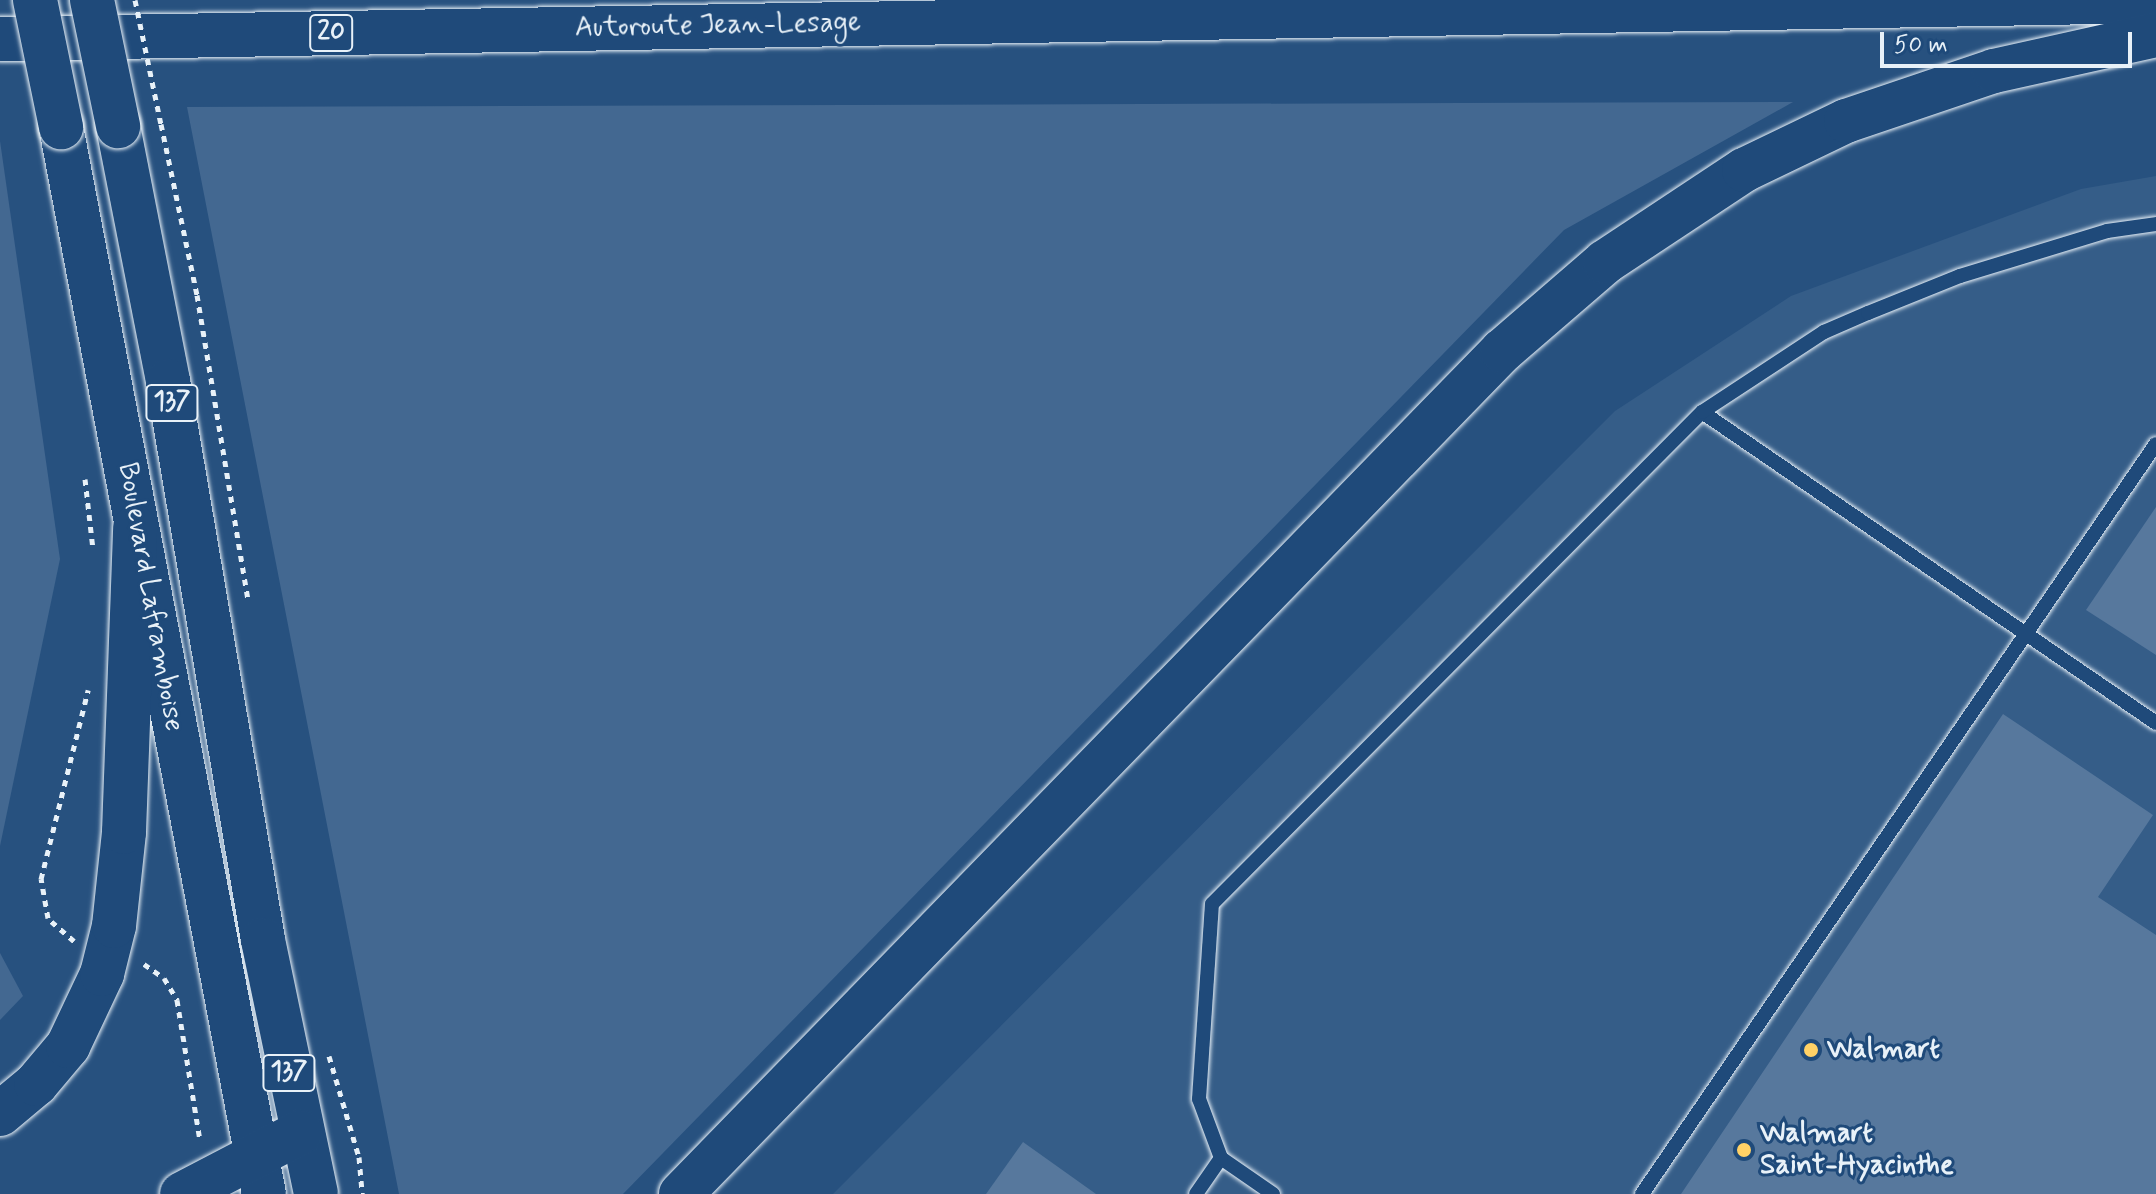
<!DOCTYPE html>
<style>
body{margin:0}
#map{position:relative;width:2156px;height:1194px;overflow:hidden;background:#27517f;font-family:Mynerve,sans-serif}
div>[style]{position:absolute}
.built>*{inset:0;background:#355d88}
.green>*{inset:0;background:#436891}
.building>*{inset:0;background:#57789d}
.path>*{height:5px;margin-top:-2.5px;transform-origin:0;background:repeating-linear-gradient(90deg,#e8f1f8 0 6px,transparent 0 12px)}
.roads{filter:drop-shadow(0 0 2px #e8f1f8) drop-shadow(0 0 2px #e8f1f8)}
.service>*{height:14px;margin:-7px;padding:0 7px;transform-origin:7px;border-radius:7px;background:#1f4a7a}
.primary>*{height:44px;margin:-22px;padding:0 22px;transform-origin:22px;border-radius:22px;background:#1f4a7a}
.motorway>*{height:44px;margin:-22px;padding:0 22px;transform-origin:22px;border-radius:22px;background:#1f4a7a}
.path-bridge>*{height:5px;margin-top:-2.5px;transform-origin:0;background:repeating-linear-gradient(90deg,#e8f1f8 0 6px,transparent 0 12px)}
.bridges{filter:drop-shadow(0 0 2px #e8f1f8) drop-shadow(0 0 2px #e8f1f8)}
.primary-bridge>*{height:44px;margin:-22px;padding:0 22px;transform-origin:22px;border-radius:22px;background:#1f4a7a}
.dots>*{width:22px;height:22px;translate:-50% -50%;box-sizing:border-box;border:4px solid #1f4a7a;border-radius:50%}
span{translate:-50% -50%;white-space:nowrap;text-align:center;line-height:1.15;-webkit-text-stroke:6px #1f4a7a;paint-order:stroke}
.shield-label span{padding:2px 6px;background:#1f4a7a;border:2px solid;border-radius:6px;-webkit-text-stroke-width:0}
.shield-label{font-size:26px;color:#e8f1f8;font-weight:700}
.street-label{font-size:28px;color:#e8f1f8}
.poi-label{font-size:28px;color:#e8f1f8;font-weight:700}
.left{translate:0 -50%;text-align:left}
.scale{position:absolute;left:1880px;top:32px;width:252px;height:36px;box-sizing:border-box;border:4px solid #e8f1f8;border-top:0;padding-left:10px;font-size:24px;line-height:28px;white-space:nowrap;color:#e8f1f8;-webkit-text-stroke:6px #1f4a7a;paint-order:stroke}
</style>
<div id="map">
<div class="built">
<div style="clip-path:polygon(2156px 176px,2156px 1194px,833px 1194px,1615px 411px,1791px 296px,2081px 189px)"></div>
</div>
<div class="green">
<div style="clip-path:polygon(1793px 102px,1564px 230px,623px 1194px,399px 1194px,187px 107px)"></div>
<div style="clip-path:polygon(0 141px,60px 559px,0 846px)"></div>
<div style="clip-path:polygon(0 953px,23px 996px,0 1020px)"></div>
</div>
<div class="building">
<div style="clip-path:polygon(2156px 507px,2156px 655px,2086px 610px)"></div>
<div style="clip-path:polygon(2003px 714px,2153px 815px,2098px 897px,2156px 935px,2156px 1194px,1681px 1194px)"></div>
<div style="clip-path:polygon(1023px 1142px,1096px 1194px,986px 1194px)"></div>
</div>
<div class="path">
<div style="left:161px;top:124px;width:175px;rotate:78.1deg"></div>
<div style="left:197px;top:295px;width:308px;rotate:80.5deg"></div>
<div style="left:85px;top:479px;width:70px;rotate:83.5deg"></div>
<div style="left:74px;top:941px;width:35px;rotate:-139deg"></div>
<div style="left:48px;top:918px;width:40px;rotate:-100deg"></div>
<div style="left:41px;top:879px;width:195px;rotate:-76deg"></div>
<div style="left:144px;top:964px;width:24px;rotate:35deg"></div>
<div style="left:164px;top:978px;width:26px;rotate:59deg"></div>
<div style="left:177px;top:1000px;width:143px;rotate:80.7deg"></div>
<div style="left:329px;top:1056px;width:105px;rotate:73.5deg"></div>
<div style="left:359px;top:1157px;width:37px;rotate:85deg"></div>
</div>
<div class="roads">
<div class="service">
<div style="left:1702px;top:412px;width:550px;rotate:34.41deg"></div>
<div style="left:1196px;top:1194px;width:44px;rotate:-55.2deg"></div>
<div style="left:1273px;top:1194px;width:63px;rotate:-145.3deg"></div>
<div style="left:1221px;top:1158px;width:63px;rotate:-110.4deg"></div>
<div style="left:1199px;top:1099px;width:195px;rotate:-86.2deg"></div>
<div style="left:1212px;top:904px;width:694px;rotate:-45.12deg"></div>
<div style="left:1702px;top:412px;width:146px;rotate:-33.3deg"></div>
<div style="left:1824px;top:332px;width:48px;rotate:-23.4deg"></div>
<div style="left:1868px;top:313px;width:99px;rotate:-21.9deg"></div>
<div style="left:1960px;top:276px;width:154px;rotate:-17deg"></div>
<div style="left:2107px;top:231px;width:49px;rotate:-8.1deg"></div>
<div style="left:1642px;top:1194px;width:909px;rotate:-55.58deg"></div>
</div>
<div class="primary">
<div style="left:118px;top:126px;width:260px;rotate:78.9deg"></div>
<div style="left:168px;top:381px;width:567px;rotate:80.35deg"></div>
<div style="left:263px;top:940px;width:259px;rotate:78.2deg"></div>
<div style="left:61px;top:127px;width:1086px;rotate:79.23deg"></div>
</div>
<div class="motorway">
<div style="left:0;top:39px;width:2156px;rotate:-1.01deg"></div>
<div style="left:0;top:1114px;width:47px;rotate:-39.8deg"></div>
<div style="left:36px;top:1084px;width:50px;rotate:-49.9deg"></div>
<div style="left:68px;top:1046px;width:80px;rotate:-64.7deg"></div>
<div style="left:102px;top:974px;width:49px;rotate:-76deg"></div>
<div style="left:114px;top:926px;width:95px;rotate:-83.9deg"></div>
<div style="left:124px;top:832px;width:305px;rotate:-87.9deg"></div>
<div style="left:182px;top:1194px;width:134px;rotate:-27.5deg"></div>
<div style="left:681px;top:1194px;width:1177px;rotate:-45.76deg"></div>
<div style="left:1502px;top:351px;width:136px;rotate:-40.8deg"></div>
<div style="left:1605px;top:262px;width:167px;rotate:-33.5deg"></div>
<div style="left:1744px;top:170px;width:113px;rotate:-25.7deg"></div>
<div style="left:1846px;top:121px;width:156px;rotate:-18.7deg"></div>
<div style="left:1994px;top:71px;width:166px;rotate:-12.5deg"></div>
</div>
</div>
<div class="path-bridge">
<div style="left:135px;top:0;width:127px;rotate:78.2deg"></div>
</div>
<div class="bridges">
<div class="primary-bridge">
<div style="left:35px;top:0;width:130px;rotate:78.4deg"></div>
<div style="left:92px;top:0;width:129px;rotate:78.3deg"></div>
</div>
</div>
<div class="dots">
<div style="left:1811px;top:1050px;background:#ffd166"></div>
<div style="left:1744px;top:1150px;background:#ffd166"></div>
</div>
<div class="shield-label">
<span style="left:331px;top:33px">20</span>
<span style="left:172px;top:403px">137</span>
<span style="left:289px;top:1073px">137</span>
</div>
<div class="street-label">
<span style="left:718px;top:26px;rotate:-1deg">Autoroute Jean-Lesage</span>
<span style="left:150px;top:597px;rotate:80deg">Boulevard Laframboise</span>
</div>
<div class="poi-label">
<span class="left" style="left:1827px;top:1050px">Walmart</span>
<span class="left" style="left:1760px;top:1150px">Walmart<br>Saint-Hyacinthe</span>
</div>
<div class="scale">50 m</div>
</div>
